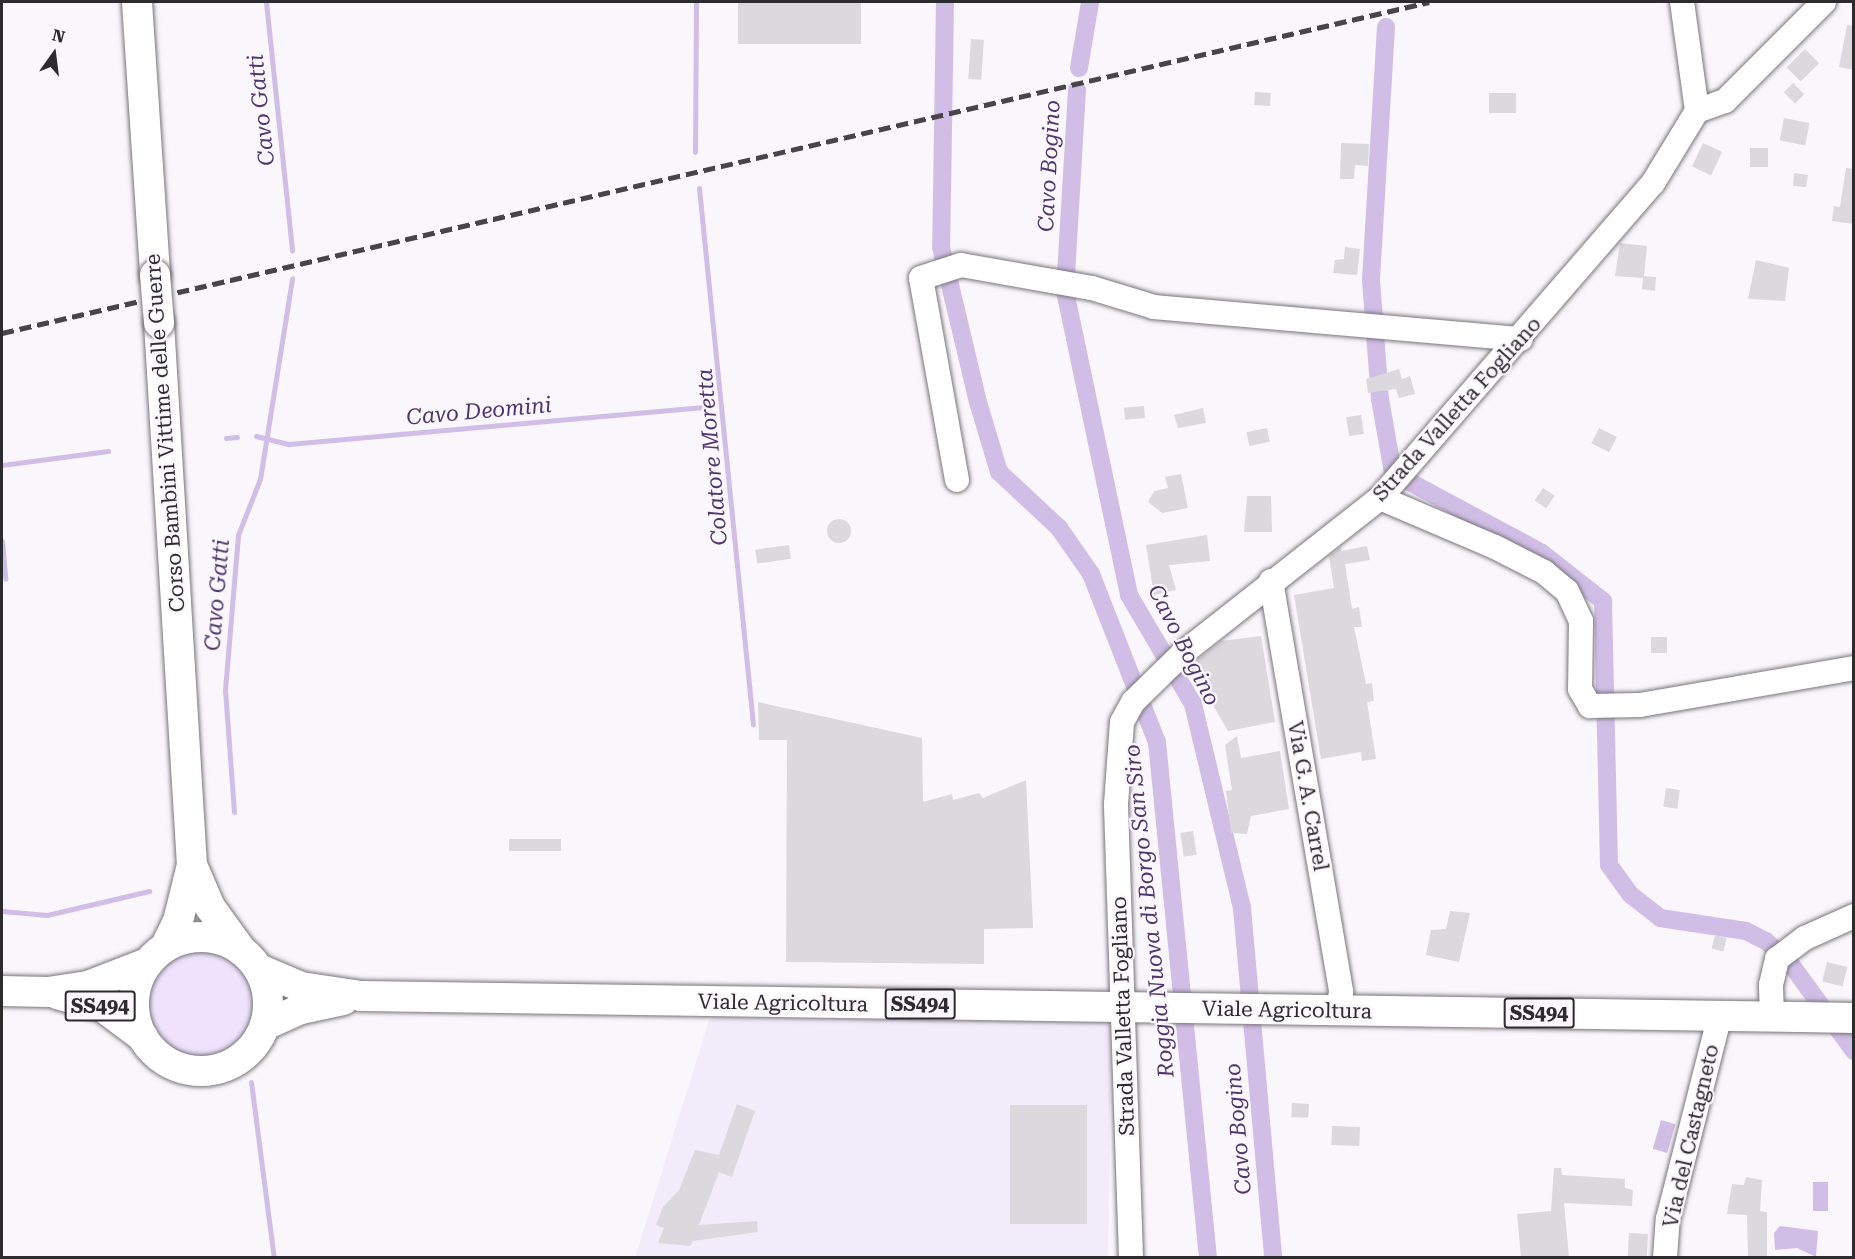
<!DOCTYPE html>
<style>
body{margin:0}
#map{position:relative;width:1855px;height:1259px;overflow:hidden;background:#f9f6fc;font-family:"Roboto Serif",serif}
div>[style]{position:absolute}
.built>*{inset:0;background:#f2ecfa}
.green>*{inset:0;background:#eee2fc}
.round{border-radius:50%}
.water>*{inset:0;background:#d1bee7;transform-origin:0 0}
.stream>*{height:5px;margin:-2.5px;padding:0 2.5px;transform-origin:2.5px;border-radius:2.5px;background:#d1bee7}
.canal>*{height:18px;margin:-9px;padding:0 9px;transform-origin:9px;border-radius:9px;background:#d1bee7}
.building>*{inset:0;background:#dbd8de;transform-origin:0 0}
.roads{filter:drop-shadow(0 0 2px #78757b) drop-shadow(0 0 2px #78757b)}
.minor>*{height:24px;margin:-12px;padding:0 12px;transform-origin:12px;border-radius:12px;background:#fff}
.major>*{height:30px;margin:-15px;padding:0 15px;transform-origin:15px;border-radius:15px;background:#fff}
.major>.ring{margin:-15px;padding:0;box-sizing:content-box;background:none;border:30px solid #fff;border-radius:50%}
.rail>*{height:4.5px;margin-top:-2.25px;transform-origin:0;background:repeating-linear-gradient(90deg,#474548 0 12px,transparent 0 18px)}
.bridges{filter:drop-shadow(0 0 2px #78757b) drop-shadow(0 0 2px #78757b)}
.major-bridge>*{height:30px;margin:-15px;padding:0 15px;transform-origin:15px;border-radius:15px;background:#fff}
span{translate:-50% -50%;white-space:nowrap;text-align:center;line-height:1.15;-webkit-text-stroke:4.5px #f9f6fc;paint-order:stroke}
.shield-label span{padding:2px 4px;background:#f9f6fc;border:2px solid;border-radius:4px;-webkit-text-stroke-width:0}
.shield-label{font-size:20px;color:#2c2b2d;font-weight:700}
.street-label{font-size:21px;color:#2c2b2d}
.water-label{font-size:22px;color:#50366a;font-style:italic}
.frame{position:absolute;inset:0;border:3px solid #2c2b2d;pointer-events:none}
.north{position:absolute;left:24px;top:24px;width:60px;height:60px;-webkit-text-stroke:4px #f9f6fc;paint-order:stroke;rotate:14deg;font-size:16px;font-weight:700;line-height:24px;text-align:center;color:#2c2b2d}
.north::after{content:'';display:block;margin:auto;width:21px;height:27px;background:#2c2b2d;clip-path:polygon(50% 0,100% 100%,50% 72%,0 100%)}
</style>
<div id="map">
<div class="built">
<div style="clip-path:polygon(710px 1017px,1111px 1022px,1108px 1257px,635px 1258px)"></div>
</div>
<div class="green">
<div class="round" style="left:144px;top:946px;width:112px;height:112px"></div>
</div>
<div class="water">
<div style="left:1661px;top:1120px;width:15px;height:30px;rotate:16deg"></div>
<div style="left:1813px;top:1182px;width:15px;height:29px"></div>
<div style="clip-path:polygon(1780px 1226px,1818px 1231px,1816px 1257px,1797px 1248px,1775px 1250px,1774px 1233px)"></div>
</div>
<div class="stream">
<div style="left:266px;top:2px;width:250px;rotate:84deg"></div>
<div style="left:695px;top:152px;width:150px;rotate:-89.6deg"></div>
<div style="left:699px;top:188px;width:539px;rotate:84.25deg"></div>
<div style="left:256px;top:436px;width:34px;rotate:14deg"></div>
<div style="left:289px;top:444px;width:419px;rotate:-5.1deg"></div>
<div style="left:226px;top:438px;width:11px;rotate:-5deg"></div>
<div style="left:2px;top:465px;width:107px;rotate:-7.5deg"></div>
<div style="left:2px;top:541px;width:38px;rotate:85deg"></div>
<div style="left:234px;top:812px;width:122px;rotate:-94.2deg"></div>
<div style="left:225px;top:690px;width:156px;rotate:-85.2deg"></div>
<div style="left:238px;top:535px;width:60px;rotate:-68.6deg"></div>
<div style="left:260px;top:479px;width:203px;rotate:-80.9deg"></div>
<div style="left:2px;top:911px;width:45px;rotate:5.1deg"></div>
<div style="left:47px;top:915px;width:105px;rotate:-13.2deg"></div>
<div style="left:251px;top:1082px;width:177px;rotate:82.6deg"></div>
</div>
<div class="canal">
<div style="left:945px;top:2px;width:245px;rotate:90.9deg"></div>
<div style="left:941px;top:247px;width:159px;rotate:76.6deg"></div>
<div style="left:978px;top:402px;width:73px;rotate:73.3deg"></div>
<div style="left:999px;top:472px;width:82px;rotate:43deg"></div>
<div style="left:1059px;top:528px;width:56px;rotate:55.2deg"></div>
<div style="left:1091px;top:574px;width:180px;rotate:68.6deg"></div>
<div style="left:1157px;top:742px;width:519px;rotate:84.36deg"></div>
<div style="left:1386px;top:27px;width:253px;rotate:93.4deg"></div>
<div style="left:1371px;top:280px;width:119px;rotate:85.7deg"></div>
<div style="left:1380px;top:399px;width:75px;rotate:80deg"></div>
<div style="left:1393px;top:473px;width:169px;rotate:28.2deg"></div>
<div style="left:1542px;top:553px;width:78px;rotate:38.2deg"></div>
<div style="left:1603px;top:601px;width:264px;rotate:88.7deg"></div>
<div style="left:1609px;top:865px;width:37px;rotate:54deg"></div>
<div style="left:1631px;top:895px;width:37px;rotate:38deg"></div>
<div style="left:1660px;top:918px;width:87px;rotate:8.6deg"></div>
<div style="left:1746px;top:931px;width:22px;rotate:27deg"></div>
<div style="left:1766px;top:941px;width:33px;rotate:43deg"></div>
<div style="left:1790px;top:963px;width:109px;rotate:54deg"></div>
<div style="left:1079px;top:68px;width:67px;rotate:-80.5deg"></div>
<div style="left:1077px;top:90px;width:201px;rotate:93.4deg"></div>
<div style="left:1065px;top:291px;width:311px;rotate:78.1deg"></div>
<div style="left:1129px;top:595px;width:126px;rotate:59.6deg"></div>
<div style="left:1193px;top:704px;width:210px;rotate:76.5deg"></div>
<div style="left:1242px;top:908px;width:351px;rotate:84.9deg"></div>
</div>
<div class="building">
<div style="left:738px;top:2px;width:123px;height:42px"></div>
<div style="clip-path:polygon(1847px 25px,1854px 26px,1854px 70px,1839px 67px)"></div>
<div style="left:971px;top:39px;width:13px;height:40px;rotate:4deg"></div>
<div style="left:1805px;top:49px;width:20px;height:26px;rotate:45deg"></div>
<div style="left:1793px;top:83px;width:16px;height:13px;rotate:45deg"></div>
<div style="left:1255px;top:92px;width:16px;height:13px;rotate:4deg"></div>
<div style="left:1489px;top:93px;width:27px;height:20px"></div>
<div style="left:1784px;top:118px;width:26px;height:23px;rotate:11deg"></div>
<div style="clip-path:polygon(1341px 143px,1369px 144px,1368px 166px,1355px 165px,1354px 179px,1340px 179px)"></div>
<div style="left:1703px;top:143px;width:21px;height:26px;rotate:25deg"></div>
<div style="left:1750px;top:148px;width:18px;height:19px"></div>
<div style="clip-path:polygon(1846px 168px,1854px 169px,1854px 224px,1832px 221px,1834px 206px,1840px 207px)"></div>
<div style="clip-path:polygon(1794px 173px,1808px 175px,1806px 187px,1793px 186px)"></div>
<div style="clip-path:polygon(1620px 243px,1647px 246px,1644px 276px,1656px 277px,1655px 291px,1642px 289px,1643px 278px,1615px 276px)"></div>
<div style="clip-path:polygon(1345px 247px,1360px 249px,1357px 275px,1333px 273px,1335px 260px,1344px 259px)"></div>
<div style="clip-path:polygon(1756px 260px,1789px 268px,1785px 301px,1748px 299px)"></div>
<div style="clip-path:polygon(1399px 369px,1402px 379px,1410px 376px,1415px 394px,1399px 398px,1396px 389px,1368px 393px,1366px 379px)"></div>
<div style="left:1144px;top:406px;width:12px;height:20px;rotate:85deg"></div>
<div style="clip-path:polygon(1203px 408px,1206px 423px,1178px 428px,1174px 415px)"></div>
<div style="left:1361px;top:415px;width:19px;height:15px;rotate:81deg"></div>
<div style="left:1267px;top:428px;width:14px;height:21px;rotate:78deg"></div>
<div style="left:1599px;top:428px;width:20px;height:17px;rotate:27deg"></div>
<div style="clip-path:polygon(1181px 474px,1188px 508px,1162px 513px,1148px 502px,1154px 491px,1168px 488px,1165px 477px)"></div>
<div style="left:1543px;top:488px;width:14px;height:15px;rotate:34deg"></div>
<div style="clip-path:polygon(1247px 496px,1271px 496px,1272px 532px,1244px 532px)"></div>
<div class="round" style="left:827px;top:519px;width:24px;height:24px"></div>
<div style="clip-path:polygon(1207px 535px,1210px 561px,1169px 565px,1176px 590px,1154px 595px,1146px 545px)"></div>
<div style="left:789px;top:545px;width:14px;height:34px;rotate:82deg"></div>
<div style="clip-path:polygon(1367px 546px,1370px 560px,1345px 564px,1352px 609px,1359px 607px,1362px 627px,1354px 627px,1366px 684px,1372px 683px,1374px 701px,1367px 702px,1376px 759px,1362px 761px,1361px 752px,1321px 759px,1294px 595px,1334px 588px,1329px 556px,1341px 547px,1341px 551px)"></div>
<div style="clip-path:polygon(1261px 636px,1275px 722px,1228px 731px,1190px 666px,1221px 641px)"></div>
<div style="left:1651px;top:637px;width:16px;height:16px"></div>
<div style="clip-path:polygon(758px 702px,922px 738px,923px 802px,952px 794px,953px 800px,979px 793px,983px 798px,1026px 780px,1033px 928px,984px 929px,984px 964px,786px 962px,787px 740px,759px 740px)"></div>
<div style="clip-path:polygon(1237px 736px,1241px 758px,1280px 751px,1289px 809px,1251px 816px,1247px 834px,1231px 833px,1226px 791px,1232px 790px,1225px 745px)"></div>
<div style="left:1666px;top:788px;width:14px;height:19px;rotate:8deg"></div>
<div style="left:1193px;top:831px;width:24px;height:13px;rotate:81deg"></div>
<div style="left:509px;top:839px;width:52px;height:12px"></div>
<div style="clip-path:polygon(1450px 911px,1470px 913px,1459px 962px,1426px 955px,1431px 930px,1446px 929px)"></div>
<div style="left:1715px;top:935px;width:12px;height:14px;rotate:14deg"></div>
<div style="left:1827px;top:962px;width:21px;height:20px;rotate:14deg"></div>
<div style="left:1292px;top:1103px;width:17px;height:14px;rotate:3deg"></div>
<div style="clip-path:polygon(737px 1104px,755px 1111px,732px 1177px,719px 1172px,699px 1225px,757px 1221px,758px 1232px,693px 1241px,690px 1246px,658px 1243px,664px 1228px,656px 1225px,663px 1207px,679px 1190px,695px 1150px,719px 1155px)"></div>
<div style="left:1010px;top:1105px;width:77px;height:119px"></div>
<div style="left:1332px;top:1126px;width:28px;height:19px;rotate:2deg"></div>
<div style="clip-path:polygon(1554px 1168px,1561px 1168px,1562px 1175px,1625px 1179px,1625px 1188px,1633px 1190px,1632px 1206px,1564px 1203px,1569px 1257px,1521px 1257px,1517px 1214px,1551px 1211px)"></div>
<div style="clip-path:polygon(1746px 1177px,1762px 1180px,1760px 1211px,1767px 1212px,1767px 1257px,1748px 1257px,1747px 1215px,1727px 1214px,1732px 1184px,1744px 1185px)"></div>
<div style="left:1629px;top:1233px;width:19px;height:24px;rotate:3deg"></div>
</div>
<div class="roads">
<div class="minor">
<div style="left:1697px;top:111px;width:30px;rotate:-20deg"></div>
<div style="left:1725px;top:101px;width:140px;rotate:-45deg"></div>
<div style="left:957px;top:480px;width:205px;rotate:-100.1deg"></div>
<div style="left:921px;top:278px;width:42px;rotate:-18deg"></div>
<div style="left:961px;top:265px;width:133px;rotate:10deg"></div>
<div style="left:1092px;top:288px;width:65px;rotate:17deg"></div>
<div style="left:1154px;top:307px;width:368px;rotate:5deg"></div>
<div style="left:1380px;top:498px;width:125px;rotate:23.1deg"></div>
<div style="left:1495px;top:547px;width:55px;rotate:27deg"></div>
<div style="left:1544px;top:572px;width:30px;rotate:40deg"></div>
<div style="left:1567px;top:591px;width:33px;rotate:65deg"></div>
<div style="left:1581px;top:621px;width:68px;rotate:90.8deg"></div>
<div style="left:1580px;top:689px;width:20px;rotate:60deg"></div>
<div style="left:1590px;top:706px;width:50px;rotate:-1.1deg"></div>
<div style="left:1640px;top:705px;width:217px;rotate:-9.8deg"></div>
<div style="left:1271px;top:581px;width:417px;rotate:80.3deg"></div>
<div style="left:1341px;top:992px;width:19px;rotate:99deg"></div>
<div style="left:1772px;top:1016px;width:31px;rotate:-92deg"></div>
<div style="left:1771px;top:985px;width:27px;rotate:-77deg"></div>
<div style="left:1777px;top:959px;width:35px;rotate:-37deg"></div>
<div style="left:1805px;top:938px;width:54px;rotate:-24.2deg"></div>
<div style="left:1131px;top:1258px;width:454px;rotate:-91.9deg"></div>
<div style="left:1116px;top:804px;width:82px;rotate:-85.8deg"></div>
<div style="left:1122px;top:722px;width:23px;rotate:-61deg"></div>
<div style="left:1133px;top:702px;width:70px;rotate:-44.4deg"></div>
<div style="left:1183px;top:653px;width:251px;rotate:-38.2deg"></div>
<div style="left:1380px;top:498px;width:417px;rotate:-49.1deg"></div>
<div style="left:1653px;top:183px;width:84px;rotate:-58.6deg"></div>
<div style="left:1697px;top:111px;width:110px;rotate:-97.8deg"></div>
<div style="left:1665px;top:1258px;width:39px;rotate:-86deg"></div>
<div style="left:1668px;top:1219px;width:211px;rotate:-75.7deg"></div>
</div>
<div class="major">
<div style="left:137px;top:2px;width:274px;rotate:86.2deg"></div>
<div style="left:159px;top:323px;width:543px;rotate:86.52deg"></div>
<div style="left:192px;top:865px;width:58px;rotate:104deg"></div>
<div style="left:178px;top:921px;width:28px;rotate:116deg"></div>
<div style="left:192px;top:865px;width:46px;rotate:66.8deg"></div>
<div style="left:210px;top:907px;width:53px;rotate:54.2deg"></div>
<div class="ring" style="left:134px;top:937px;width:104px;height:104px"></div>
<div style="left:259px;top:969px;width:46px;rotate:23.2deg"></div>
<div style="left:301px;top:987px;width:61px;rotate:8.5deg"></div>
<div style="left:361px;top:996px;width:1493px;rotate:0.84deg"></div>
<div style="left:2px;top:991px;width:46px;rotate:1.2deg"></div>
<div style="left:48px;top:992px;width:40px;rotate:-8.5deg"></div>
<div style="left:88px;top:986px;width:63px;rotate:-21.3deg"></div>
<div style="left:57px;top:994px;width:48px;rotate:15.8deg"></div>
<div style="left:103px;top:1007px;width:50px;rotate:36.9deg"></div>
<div style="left:265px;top:1025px;width:39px;rotate:-24deg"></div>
<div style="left:301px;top:1009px;width:43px;rotate:-12.1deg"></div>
</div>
</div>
<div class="rail">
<div style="left:2px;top:333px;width:1465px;rotate:-13.06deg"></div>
</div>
<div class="bridges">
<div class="major-bridge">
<div style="left:155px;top:275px;width:48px;rotate:85.2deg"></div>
</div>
</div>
<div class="shield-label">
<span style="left:920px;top:1004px">SS494</span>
<span style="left:100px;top:1006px">SS494</span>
<span style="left:1539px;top:1013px">SS494</span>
</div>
<div class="street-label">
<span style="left:1457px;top:409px;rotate:-48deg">Strada Valletta Fogliano</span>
<span style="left:165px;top:433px;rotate:-94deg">Corso Bambini Vittime delle Guerre</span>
<span style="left:1308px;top:796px;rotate:80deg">Via G. A. Carrel</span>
<span style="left:783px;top:1003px;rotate:1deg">Viale Agricoltura</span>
<span style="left:1287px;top:1010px;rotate:1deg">Viale Agricoltura</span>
<span style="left:1123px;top:1016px;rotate:-92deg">Strada Valletta Fogliano</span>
<span style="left:1691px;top:1136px;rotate:-77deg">Via del Castagneto</span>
</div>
<div class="water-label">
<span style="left:261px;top:110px;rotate:-96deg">Cavo Gatti</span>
<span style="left:1049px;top:166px;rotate:-87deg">Cavo Bogino</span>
<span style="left:479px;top:411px;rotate:-5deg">Cavo Deomini</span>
<span style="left:712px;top:457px;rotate:-95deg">Colatore Moretta</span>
<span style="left:217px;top:595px;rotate:-85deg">Cavo Gatti</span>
<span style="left:1184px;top:645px;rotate:63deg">Cavo Bogino</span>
<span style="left:1149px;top:911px;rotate:-96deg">Roggia Nuova di Borgo San Siro</span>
<span style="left:1238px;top:1129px;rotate:-95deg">Cavo Bogino</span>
</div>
<div class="frame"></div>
<div class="north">N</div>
</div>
